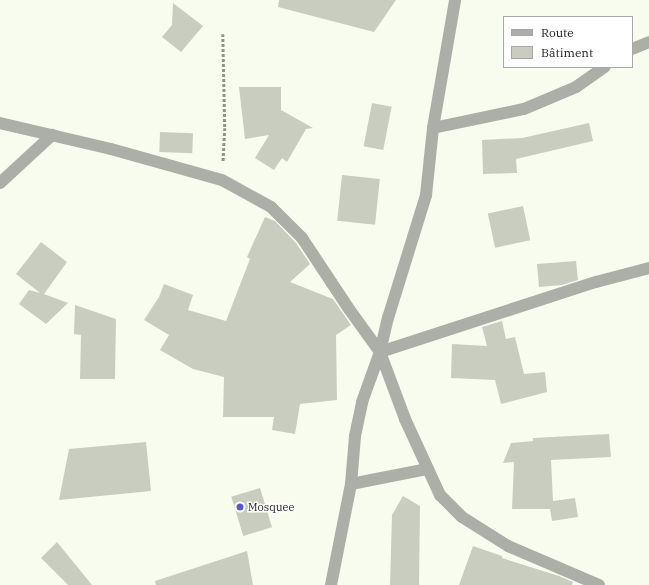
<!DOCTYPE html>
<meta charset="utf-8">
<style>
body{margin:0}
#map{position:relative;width:649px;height:585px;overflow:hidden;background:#f7fcee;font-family:"IBM Plex Serif",serif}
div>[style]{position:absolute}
.building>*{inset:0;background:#c9cdbf;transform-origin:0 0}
.path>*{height:2.5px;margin-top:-1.25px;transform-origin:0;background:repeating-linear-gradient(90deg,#909389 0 3px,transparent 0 5px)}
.minor>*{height:12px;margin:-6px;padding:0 6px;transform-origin:6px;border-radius:6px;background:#acaea8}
.dots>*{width:11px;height:11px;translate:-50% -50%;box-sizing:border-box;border:2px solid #fff;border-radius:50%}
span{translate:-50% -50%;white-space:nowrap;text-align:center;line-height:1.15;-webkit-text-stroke:3px #fff;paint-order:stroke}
.poi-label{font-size:11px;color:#22241f}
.left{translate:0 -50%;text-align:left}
.legend{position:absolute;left:503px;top:16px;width:130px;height:52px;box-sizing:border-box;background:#fff;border:1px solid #a7a7a5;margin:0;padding:5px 7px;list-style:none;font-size:12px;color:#22241f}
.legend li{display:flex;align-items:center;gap:8px;height:20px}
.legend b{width:20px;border:1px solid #a7a7a5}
</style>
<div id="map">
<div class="building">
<div style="clip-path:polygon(279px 0,396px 0,374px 32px,278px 7px)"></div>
<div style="clip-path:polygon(173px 3px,203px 26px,181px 52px,162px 37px,172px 25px)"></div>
<div style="clip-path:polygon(239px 87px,281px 87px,281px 110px,313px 128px,306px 129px,287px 162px,282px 158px,274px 170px,255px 158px,269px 135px,245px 139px)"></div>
<div style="left:372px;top:103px;width:20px;height:44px;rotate:11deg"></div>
<div style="clip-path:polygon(589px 123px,593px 141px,516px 159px,517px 173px,483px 174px,482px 140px,522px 138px)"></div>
<div style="left:160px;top:132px;width:33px;height:20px;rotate:2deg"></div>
<div style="left:342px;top:175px;width:38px;height:46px;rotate:6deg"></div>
<div style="left:523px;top:206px;width:35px;height:36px;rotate:78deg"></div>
<div style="clip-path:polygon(265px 217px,275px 221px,296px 243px,310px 264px,290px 282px,333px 299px,351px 325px,336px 335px,337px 400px,300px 404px,295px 434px,272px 430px,274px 417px,223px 417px,224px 377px,193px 369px,160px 350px,169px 335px,144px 320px,159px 297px,164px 284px,193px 295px,188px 310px,226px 321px,250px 259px,247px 257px)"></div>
<div style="clip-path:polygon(41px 242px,67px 262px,44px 294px,68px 303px,46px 324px,19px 304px,29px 290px,40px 293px,16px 274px)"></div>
<div style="clip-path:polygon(576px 261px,578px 280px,562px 285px,539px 287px,537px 264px)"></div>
<div style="clip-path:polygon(75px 305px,116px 319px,115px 379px,80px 379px,81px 335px,74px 334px)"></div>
<div style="clip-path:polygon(502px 321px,506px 339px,515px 337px,524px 374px,545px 372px,547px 392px,501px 404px,495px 380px,451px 378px,452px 344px,487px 346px,482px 327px)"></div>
<div style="clip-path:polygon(609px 434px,611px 457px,551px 460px,553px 501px,575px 498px,578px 517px,552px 521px,550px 509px,512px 509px,514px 462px,503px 463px,511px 443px,533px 441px,533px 438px)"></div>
<div style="clip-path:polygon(146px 442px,151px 491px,59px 500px,69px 449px)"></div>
<div style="left:260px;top:488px;width:41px;height:30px;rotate:73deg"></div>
<div style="clip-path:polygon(403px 496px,420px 506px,419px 585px,390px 585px,392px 515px)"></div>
<div style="clip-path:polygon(57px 542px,92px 585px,68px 585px,41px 558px)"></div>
<div style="clip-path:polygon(473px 546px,502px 556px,502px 558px,559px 576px,573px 582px,572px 585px,459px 585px)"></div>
<div style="clip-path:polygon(247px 551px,253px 585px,156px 585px,155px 581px)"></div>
</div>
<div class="path">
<div style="left:223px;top:34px;width:94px;rotate:88.8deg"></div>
<div style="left:225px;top:128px;width:34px;rotate:93deg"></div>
</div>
<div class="minor">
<div style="left:632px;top:49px;width:18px;rotate:-22deg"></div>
<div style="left:0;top:123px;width:114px;rotate:13.2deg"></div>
<div style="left:111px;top:149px;width:115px;rotate:15.6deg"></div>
<div style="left:222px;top:180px;width:56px;rotate:28.9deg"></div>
<div style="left:271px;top:207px;width:44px;rotate:45deg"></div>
<div style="left:302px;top:238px;width:85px;rotate:56.5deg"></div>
<div style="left:349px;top:309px;width:53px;rotate:54.2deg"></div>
<div style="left:380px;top:352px;width:72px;rotate:69.5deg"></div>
<div style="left:405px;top:419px;width:84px;rotate:65.3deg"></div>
<div style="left:440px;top:495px;width:31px;rotate:45deg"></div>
<div style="left:462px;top:517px;width:54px;rotate:32.2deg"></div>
<div style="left:508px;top:546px;width:99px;rotate:23.2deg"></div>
<div style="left:433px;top:128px;width:93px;rotate:-11.8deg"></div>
<div style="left:524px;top:109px;width:56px;rotate:-22.9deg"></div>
<div style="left:576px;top:87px;width:35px;rotate:-35deg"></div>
<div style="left:0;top:183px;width:71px;rotate:-42.7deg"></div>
<div style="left:380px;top:352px;width:227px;rotate:-18deg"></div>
<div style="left:596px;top:282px;width:55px;rotate:-14.8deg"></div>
<div style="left:351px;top:484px;width:77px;rotate:-11.2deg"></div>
<div style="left:331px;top:585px;width:103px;rotate:-78.8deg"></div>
<div style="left:351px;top:484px;width:48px;rotate:-85.2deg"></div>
<div style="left:355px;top:436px;width:35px;rotate:-78deg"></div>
<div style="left:362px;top:402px;width:53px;rotate:-70.2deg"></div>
<div style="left:380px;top:352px;width:35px;rotate:-77deg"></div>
<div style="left:388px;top:318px;width:129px;rotate:-72.8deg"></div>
<div style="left:426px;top:195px;width:67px;rotate:-84deg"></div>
<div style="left:433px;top:128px;width:130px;rotate:-80.2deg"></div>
</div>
<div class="dots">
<div style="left:240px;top:507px;background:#535bd2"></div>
</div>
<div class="poi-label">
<span class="left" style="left:248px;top:507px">Mosquee</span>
</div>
<ul class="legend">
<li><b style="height:5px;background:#acaea8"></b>Route</li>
<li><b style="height:11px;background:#c9cdbf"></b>Bâtiment</li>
</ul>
</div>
